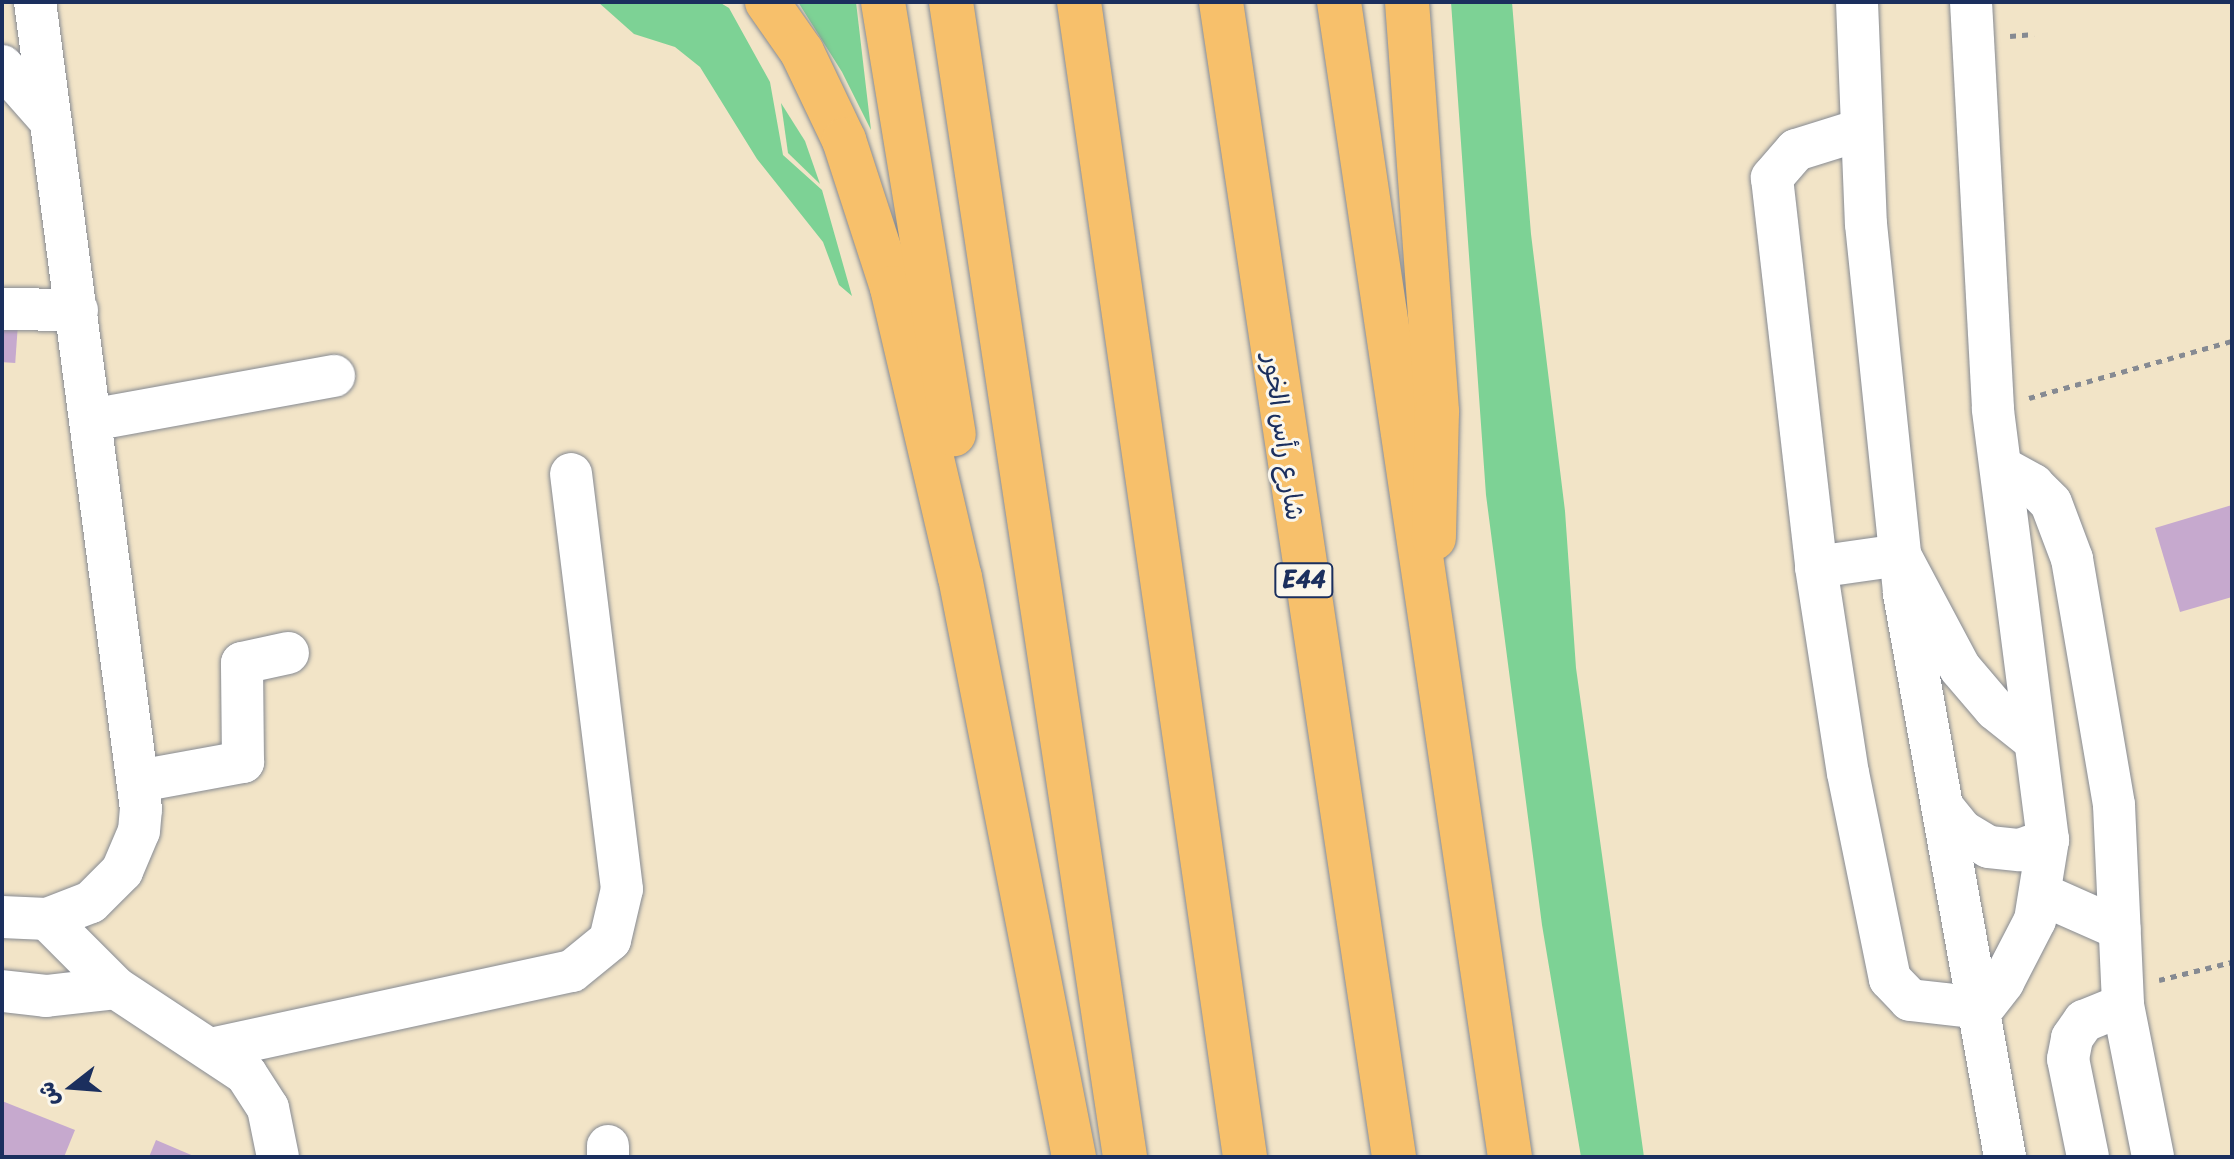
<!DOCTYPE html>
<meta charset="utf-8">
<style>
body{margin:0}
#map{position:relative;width:2234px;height:1159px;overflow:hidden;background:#f2e4c7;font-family:Sriracha,"Playpen Sans Arabic",sans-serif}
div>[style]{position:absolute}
.green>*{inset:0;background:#7dd295}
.building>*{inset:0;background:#c6a9ce;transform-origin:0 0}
.path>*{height:5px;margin-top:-2.5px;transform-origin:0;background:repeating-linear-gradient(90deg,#868a92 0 6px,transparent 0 12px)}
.roads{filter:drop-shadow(0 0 2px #868a92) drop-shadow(0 0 2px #868a92)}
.minor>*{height:42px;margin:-21px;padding:0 21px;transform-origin:21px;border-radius:21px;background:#fff}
.highway>*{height:44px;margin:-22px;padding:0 22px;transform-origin:22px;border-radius:22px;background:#f7c06b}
span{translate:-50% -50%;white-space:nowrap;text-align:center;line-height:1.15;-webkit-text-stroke:6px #fbf7ec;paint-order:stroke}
.shield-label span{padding:2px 6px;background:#fbf7ec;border:2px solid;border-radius:6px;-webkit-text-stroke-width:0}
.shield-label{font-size:24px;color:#1b2f5e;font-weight:700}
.street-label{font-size:26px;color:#1b2f5e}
.frame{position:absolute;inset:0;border:4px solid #1b2f5e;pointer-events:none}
.north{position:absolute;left:32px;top:1047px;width:80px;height:80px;-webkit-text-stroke:6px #fbf7ec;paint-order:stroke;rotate:253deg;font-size:22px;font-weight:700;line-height:32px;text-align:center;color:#1b2f5e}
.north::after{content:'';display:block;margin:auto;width:28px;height:36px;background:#1b2f5e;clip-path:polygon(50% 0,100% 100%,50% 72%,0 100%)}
</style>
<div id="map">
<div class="green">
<div style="clip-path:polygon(598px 2px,719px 2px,729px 8px,770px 82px,783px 155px,822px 190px,852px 296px,839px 285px,823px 242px,757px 159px,700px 67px,675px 47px,634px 34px)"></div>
<div style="clip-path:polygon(798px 2px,856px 2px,871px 130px,842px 72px)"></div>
<div style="clip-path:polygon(1451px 2px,1512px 2px,1531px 234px,1565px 511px,1576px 668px,1644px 1157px,1581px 1157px,1542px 925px,1486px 495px)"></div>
<div style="clip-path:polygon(781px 103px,805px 141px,820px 184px,788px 153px)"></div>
</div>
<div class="building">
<div style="left:2px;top:323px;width:16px;height:39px;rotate:4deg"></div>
<div style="clip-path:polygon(2232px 505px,2232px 597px,2180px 612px,2155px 528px)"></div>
<div style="clip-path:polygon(2px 1101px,75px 1130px,64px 1157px,2px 1157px)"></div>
<div style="clip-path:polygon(156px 1140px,196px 1157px,149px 1157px)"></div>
</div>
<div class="path">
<div style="left:2010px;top:36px;width:24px;rotate:-5deg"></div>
<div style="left:2029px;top:398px;width:211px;rotate:-15.7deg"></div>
<div style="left:2159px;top:980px;width:75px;rotate:-13.9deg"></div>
</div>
<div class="roads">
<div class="minor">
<div style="left:1857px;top:2px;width:222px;rotate:87.7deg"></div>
<div style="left:1866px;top:224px;width:372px;rotate:84.1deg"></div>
<div style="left:1904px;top:594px;width:572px;rotate:79.83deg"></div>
<div style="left:2px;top:66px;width:69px;rotate:48.5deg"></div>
<div style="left:1860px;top:130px;width:67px;rotate:162.6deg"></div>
<div style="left:1796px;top:150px;width:37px;rotate:131deg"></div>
<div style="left:1772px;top:178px;width:391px;rotate:83.5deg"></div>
<div style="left:1816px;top:567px;width:208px;rotate:81.2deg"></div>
<div style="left:1848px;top:773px;width:210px;rotate:78.5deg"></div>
<div style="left:1890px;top:979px;width:29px;rotate:46deg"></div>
<div style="left:1910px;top:1000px;width:73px;rotate:6.3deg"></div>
<div style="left:1983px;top:1008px;width:33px;rotate:-52deg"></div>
<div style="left:2003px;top:982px;width:70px;rotate:-62.7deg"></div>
<div style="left:2035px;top:920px;width:81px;rotate:-80.8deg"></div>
<div style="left:2048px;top:840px;width:435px;rotate:-97.3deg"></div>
<div style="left:1993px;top:408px;width:407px;rotate:-93.1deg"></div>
<div style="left:2px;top:309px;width:75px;rotate:0.8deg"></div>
<div style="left:91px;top:420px;width:247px;rotate:-10.3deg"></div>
<div style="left:2001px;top:467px;width:37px;rotate:29deg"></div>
<div style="left:2033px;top:485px;width:25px;rotate:45deg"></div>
<div style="left:2051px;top:503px;width:60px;rotate:69.4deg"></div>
<div style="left:2072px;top:559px;width:250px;rotate:80.3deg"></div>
<div style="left:2114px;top:805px;width:200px;rotate:87.4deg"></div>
<div style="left:2123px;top:1005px;width:155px;rotate:78.8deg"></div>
<div style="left:1816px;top:567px;width:85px;rotate:-8.1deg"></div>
<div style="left:1900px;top:555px;width:128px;rotate:62deg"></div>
<div style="left:1960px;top:668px;width:54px;rotate:49.5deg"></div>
<div style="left:1995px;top:709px;width:51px;rotate:38.7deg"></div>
<div style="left:139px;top:781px;width:106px;rotate:-10.4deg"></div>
<div style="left:243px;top:762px;width:99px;rotate:-90.6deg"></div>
<div style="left:242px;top:663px;width:47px;rotate:-12.3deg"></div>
<div style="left:1945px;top:810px;width:27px;rotate:51deg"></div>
<div style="left:1962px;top:831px;width:31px;rotate:31deg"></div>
<div style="left:1989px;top:847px;width:31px;rotate:6deg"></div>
<div style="left:2020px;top:850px;width:30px;rotate:-20deg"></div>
<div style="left:2041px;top:894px;width:86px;rotate:23.9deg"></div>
<div style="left:2px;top:917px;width:45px;rotate:2.5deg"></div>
<div style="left:47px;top:919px;width:47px;rotate:-21.1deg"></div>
<div style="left:91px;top:902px;width:44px;rotate:-45deg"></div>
<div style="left:122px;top:871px;width:43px;rotate:-67deg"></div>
<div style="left:139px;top:831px;width:22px;rotate:-85deg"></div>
<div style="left:141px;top:809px;width:814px;rotate:-97.48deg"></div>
<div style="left:47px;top:919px;width:98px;rotate:45deg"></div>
<div style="left:116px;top:988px;width:156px;rotate:33.5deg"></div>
<div style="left:246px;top:1074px;width:40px;rotate:57.1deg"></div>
<div style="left:268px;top:1108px;width:50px;rotate:78.5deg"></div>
<div style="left:2px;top:991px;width:44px;rotate:6.5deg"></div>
<div style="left:46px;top:996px;width:70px;rotate:-6.5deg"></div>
<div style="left:215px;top:1048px;width:365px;rotate:-12.2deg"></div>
<div style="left:572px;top:971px;width:49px;rotate:-39.2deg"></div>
<div style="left:610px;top:940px;width:52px;rotate:-76.8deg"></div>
<div style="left:622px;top:889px;width:418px;rotate:-97deg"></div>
<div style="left:608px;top:1146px;width:11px;rotate:90deg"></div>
<div style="left:2088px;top:1157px;width:100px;rotate:-101.5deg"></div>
<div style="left:2068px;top:1059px;width:21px;rotate:-79deg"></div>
<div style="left:2072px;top:1038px;width:21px;rotate:-55deg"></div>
<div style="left:2084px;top:1021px;width:42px;rotate:-22.3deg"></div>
</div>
<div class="highway">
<div style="left:767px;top:2px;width:61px;rotate:55deg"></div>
<div style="left:802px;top:52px;width:98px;rotate:64.5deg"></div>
<div style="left:844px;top:140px;width:156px;rotate:72deg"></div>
<div style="left:892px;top:288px;width:297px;rotate:76.8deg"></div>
<div style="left:960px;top:577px;width:591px;rotate:78.88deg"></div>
<div style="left:883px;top:2px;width:438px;rotate:80.7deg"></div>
<div style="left:951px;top:2px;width:1168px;rotate:81.43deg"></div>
<div style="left:1079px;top:2px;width:1167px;rotate:81.82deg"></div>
<div style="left:1221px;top:2px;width:1168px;rotate:81.48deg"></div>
<div style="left:1339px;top:2px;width:1168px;rotate:81.58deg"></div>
<div style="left:1407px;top:2px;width:411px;rotate:85.8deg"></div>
<div style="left:1437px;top:412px;width:126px;rotate:91.4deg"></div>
</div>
</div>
<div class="shield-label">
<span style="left:1304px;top:580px">E44</span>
</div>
<div class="street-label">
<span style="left:1283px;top:437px;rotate:82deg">شارع رأس الخور</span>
</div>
<div class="frame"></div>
<div class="north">ش</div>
</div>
